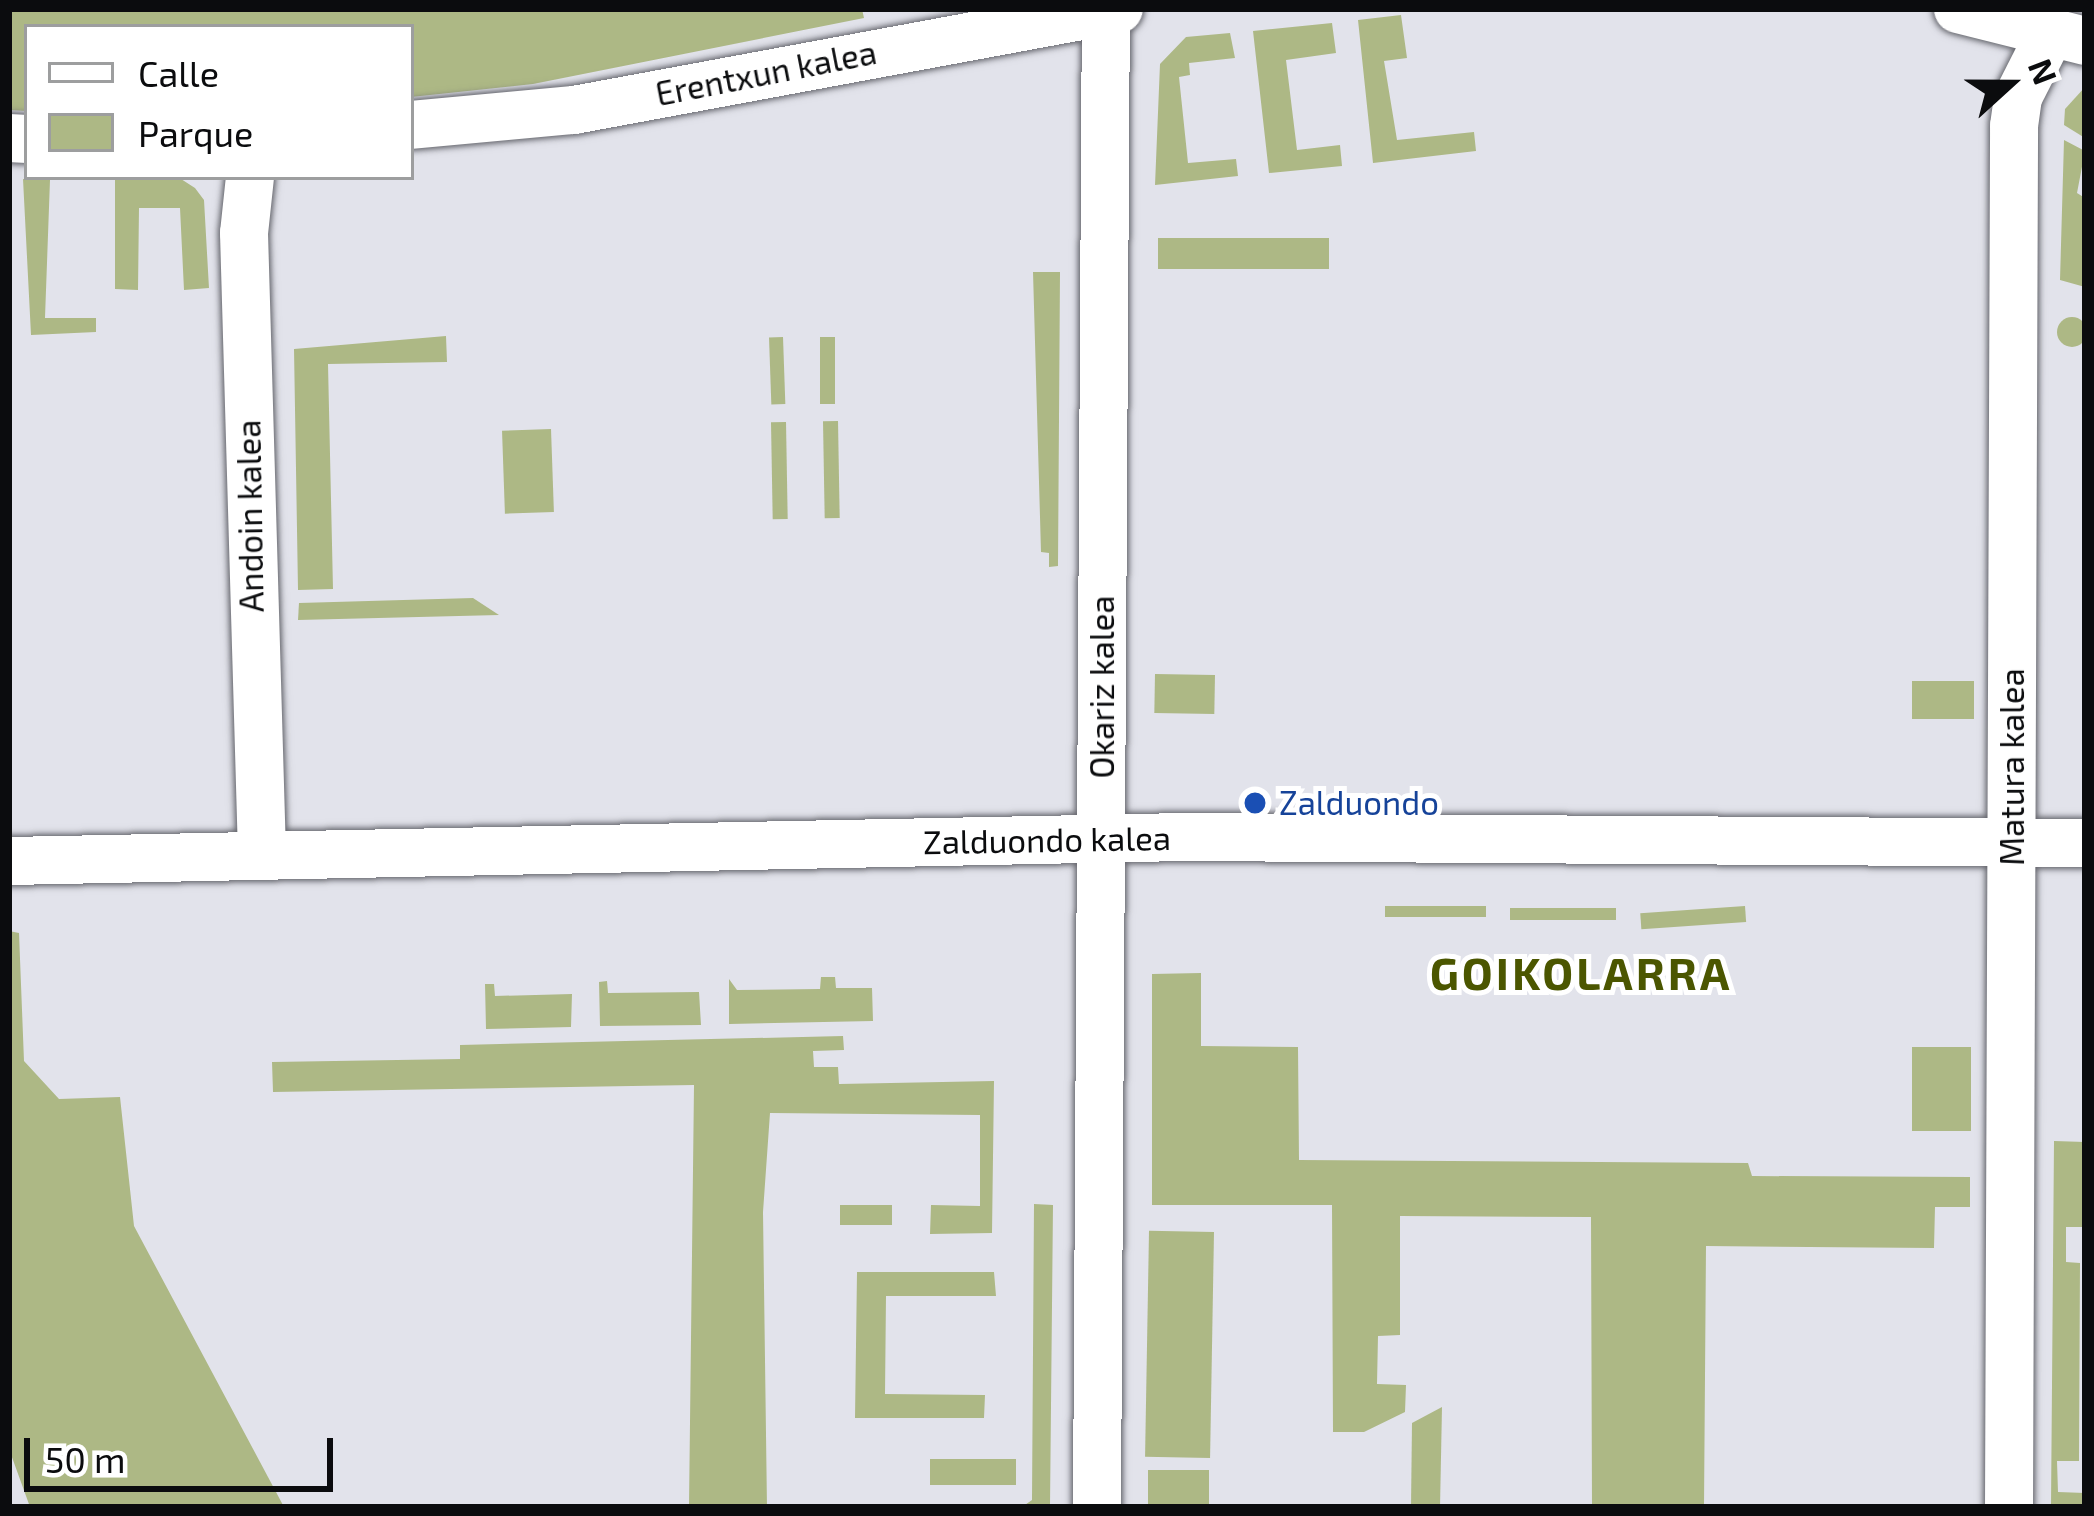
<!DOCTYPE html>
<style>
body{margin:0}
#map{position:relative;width:2094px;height:1516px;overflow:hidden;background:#e2e3eb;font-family:"Exo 2",sans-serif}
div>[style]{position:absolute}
.green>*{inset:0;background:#adb885;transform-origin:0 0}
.round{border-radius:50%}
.roads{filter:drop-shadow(0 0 3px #66676e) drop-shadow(0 0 3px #66676e)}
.minor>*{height:48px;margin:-24px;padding:0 24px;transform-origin:24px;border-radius:24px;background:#fff}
.dots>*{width:33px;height:33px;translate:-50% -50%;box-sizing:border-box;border:6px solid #fff;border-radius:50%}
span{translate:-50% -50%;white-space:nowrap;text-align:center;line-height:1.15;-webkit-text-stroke:10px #fff;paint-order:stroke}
.street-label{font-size:33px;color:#0b0c0e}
.transit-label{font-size:33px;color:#164399}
.left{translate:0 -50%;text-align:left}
.district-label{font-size:45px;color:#4b5600;font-weight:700;letter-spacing:3px}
.frame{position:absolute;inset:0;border:12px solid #0b0c0e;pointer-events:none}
.legend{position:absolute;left:24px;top:24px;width:390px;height:156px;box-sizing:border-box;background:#fff;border:3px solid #9d9e9f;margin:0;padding:15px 21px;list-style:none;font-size:36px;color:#0b0c0e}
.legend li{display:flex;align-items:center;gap:24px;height:60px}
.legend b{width:60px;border:3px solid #9d9e9f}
.north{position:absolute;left:1950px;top:24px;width:120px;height:120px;-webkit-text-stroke:9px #fff;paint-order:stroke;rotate:69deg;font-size:33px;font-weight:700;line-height:48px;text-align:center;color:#0b0c0e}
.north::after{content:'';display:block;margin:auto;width:42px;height:54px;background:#0b0c0e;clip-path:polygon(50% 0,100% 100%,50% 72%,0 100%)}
.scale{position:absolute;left:24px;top:1438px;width:309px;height:54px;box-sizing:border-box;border:6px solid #0b0c0e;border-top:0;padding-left:15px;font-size:36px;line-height:42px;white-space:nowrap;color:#0b0c0e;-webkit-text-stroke:9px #fff;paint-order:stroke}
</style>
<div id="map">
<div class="green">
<div style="clip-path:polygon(9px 9px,862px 9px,864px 18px,533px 84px,411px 97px,411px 27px,27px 27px,27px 111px,9px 110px)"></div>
<div style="clip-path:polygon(1401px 15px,1407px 58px,1384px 61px,1397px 140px,1474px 132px,1476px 151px,1373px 163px,1358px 20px)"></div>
<div style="clip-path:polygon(1332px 23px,1336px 53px,1286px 60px,1297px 150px,1340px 145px,1342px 166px,1269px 173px,1253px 31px)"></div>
<div style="clip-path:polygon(1230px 33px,1235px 58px,1189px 63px,1190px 75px,1179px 77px,1188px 163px,1236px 159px,1238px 176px,1155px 185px,1160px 64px,1186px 37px)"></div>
<div style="clip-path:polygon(2085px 87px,2085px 138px,2064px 125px,2065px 109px)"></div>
<div style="clip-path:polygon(2064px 140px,2085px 151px,2077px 193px,2085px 198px,2085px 287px,2060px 280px)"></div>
<div style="clip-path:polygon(23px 179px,50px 180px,45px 318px,96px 318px,96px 332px,31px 335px)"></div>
<div style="clip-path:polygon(115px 179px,181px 179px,195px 188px,204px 200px,209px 288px,184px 290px,180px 208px,139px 208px,138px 290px,115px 289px)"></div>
<div style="left:1158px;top:238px;width:171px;height:31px"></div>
<div style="clip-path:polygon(1033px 272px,1060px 272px,1058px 566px,1049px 567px,1049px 553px,1041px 552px)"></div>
<div class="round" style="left:2057px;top:317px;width:30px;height:30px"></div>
<div style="clip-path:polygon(446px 336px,447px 362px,328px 364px,333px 589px,298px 590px,294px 349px)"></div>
<div style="left:783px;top:337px;width:67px;height:14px;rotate:88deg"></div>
<div style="left:820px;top:337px;width:15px;height:67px"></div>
<div style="left:838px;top:421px;width:97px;height:15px;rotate:89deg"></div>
<div style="left:786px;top:422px;width:97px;height:15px;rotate:89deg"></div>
<div style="left:551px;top:429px;width:83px;height:49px;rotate:88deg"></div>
<div style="clip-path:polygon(473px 598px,499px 615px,298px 620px,299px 603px)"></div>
<div style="left:1155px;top:674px;width:60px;height:39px;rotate:1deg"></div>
<div style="left:1912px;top:681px;width:62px;height:38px"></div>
<div style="left:1385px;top:906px;width:101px;height:11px"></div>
<div style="left:1745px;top:906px;width:16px;height:105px;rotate:86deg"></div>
<div style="left:1510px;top:908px;width:106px;height:12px"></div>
<div style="clip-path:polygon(9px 931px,19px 933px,24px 1061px,59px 1099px,120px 1097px,134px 1226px,284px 1507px,30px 1507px,9px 1449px)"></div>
<div style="clip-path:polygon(1201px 973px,1201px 1046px,1298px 1047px,1299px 1160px,1748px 1163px,1752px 1176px,1970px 1177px,1970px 1207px,1935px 1207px,1934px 1248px,1706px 1246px,1704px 1507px,1592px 1507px,1591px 1217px,1400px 1216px,1400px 1335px,1378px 1336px,1377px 1384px,1406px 1385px,1405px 1412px,1364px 1432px,1333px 1432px,1332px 1205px,1152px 1205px,1152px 974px)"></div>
<div style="clip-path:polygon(821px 977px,835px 977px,836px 988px,872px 988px,873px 1021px,729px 1024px,729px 979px,737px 990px,820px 989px)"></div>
<div style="clip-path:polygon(607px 981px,608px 993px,699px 992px,701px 1025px,600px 1026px,599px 982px)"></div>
<div style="clip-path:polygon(485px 984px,494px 984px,495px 996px,572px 994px,571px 1027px,486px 1029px)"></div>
<div style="clip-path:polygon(843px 1036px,844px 1050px,813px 1051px,814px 1067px,838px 1067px,839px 1084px,994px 1081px,992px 1233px,930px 1234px,931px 1205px,980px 1206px,980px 1115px,770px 1113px,763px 1212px,767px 1507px,689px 1507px,694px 1085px,273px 1092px,272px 1062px,460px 1059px,460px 1045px)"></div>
<div style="left:1912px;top:1047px;width:59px;height:84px"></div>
<div style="clip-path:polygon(2054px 1141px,2085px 1142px,2085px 1227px,2066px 1227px,2066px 1262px,2080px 1263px,2079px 1461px,2057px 1461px,2058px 1492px,2085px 1493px,2085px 1507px,2051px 1507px)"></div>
<div style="clip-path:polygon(1034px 1204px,1053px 1205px,1050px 1507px,1022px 1507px,1032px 1500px)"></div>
<div style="left:840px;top:1205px;width:52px;height:20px"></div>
<div style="left:1214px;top:1232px;width:226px;height:65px;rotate:91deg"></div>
<div style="clip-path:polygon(857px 1272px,994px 1272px,996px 1296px,886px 1296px,885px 1394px,985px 1395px,984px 1418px,855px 1418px)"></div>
<div style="clip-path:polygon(1442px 1407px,1440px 1507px,1411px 1507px,1412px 1423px)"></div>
<div style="left:930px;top:1459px;width:86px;height:26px"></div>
<div style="left:1209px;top:1470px;width:37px;height:61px;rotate:90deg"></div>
</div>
<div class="roads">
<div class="minor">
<div style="left:1958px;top:9px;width:131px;rotate:14.1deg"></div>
<div style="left:411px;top:125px;width:164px;rotate:-5.3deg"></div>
<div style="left:574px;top:110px;width:554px;rotate:-10.5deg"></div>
<div style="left:9px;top:138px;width:18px;rotate:3deg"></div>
<div style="left:250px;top:177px;width:56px;rotate:96.1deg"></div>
<div style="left:244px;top:233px;width:622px;rotate:88.34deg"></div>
<div style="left:9px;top:861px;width:1179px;rotate:-1.17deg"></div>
<div style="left:1188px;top:837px;width:897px;rotate:0.38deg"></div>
<div style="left:1097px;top:1507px;width:1498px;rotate:-89.66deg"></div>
<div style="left:2009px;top:1507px;width:1381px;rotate:-89.79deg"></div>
<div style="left:2014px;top:126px;width:29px;rotate:-82deg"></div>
<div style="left:2018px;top:97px;width:71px;rotate:-63.1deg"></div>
</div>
</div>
<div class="dots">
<div style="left:1255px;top:803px;background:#1a4fb4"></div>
</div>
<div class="street-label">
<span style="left:766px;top:73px;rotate:-11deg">Erentxun kalea</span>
<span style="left:250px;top:516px;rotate:-91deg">Andoin kalea</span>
<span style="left:1102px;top:687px;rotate:-90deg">Okariz kalea</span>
<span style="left:2012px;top:767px;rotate:-90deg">Matura kalea</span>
<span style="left:1047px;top:840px;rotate:-1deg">Zalduondo kalea</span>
</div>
<div class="transit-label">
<span class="left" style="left:1279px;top:803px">Zalduondo</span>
</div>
<div class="district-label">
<span style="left:1581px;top:973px">GOIKOLARRA</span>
</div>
<div class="frame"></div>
<ul class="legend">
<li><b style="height:15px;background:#fff"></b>Calle</li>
<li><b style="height:33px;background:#adb885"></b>Parque</li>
</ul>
<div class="north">N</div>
<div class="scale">50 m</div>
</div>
